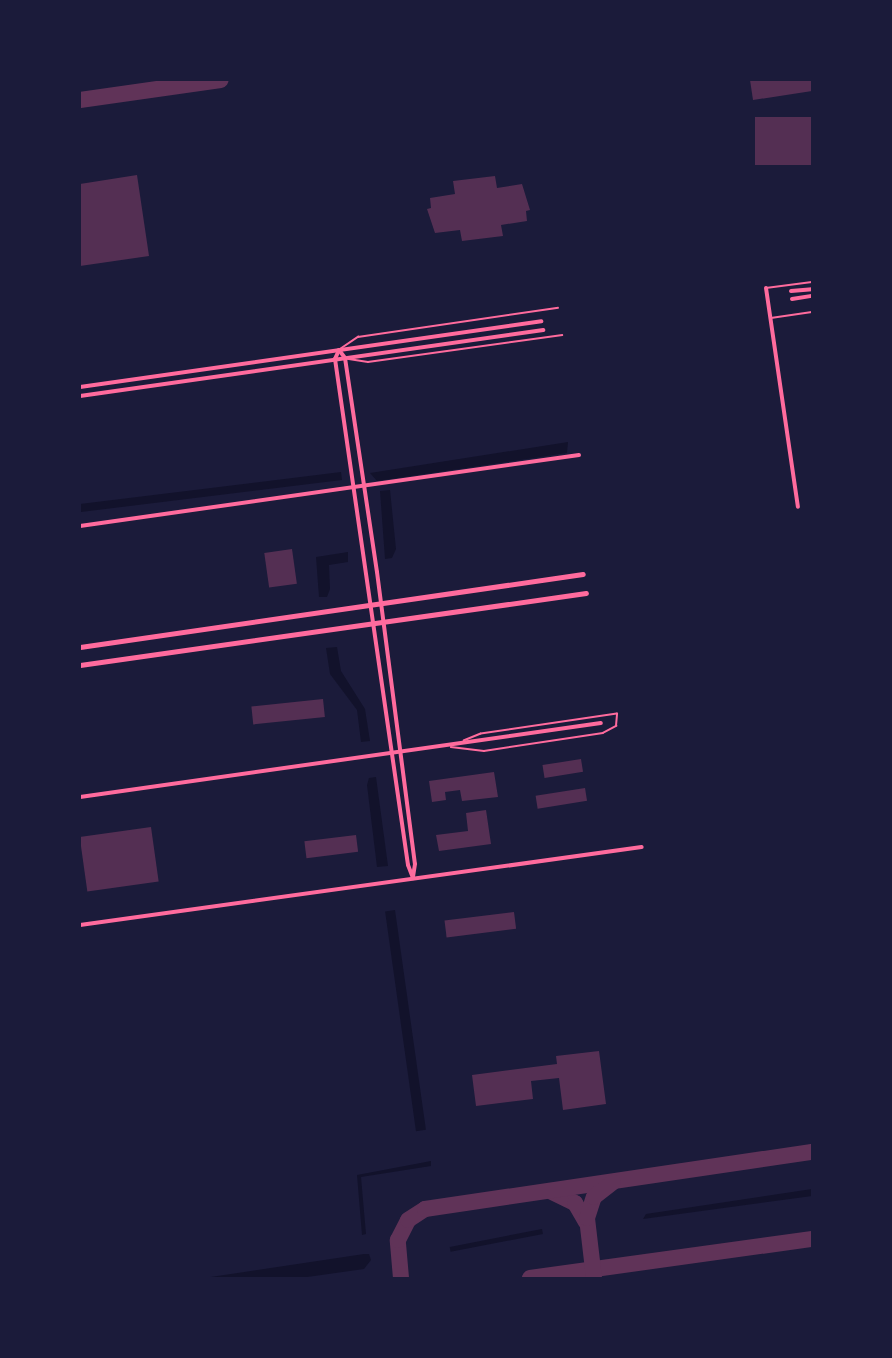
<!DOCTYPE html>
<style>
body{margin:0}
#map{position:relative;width:892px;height:1358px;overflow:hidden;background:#1b1b3a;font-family:"Fira Sans Condensed",sans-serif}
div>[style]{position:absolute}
.water>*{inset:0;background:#12122b;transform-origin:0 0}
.taxiway>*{height:16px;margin:-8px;padding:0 8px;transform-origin:8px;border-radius:8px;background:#603358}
.building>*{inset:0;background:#542f53;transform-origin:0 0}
.service>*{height:1.5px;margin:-0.75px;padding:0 0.75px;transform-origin:0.75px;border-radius:0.75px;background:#ff6b9d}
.minor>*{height:4px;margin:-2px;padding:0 2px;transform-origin:2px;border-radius:2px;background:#ff6b9d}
.secondary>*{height:5px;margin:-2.5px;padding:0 2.5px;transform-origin:2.5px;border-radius:2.5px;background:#ff6b9d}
span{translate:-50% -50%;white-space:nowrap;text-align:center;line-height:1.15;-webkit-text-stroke:6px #1b1b3a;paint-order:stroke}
.frame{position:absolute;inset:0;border:81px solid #1b1b3a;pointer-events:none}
</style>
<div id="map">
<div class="water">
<div style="clip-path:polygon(568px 442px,567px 453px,377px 481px,370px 473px)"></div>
<div style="left:341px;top:472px;width:8px;height:263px;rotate:83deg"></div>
<div style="clip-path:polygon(390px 490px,396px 549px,392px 558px,385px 559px,380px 491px)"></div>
<div style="clip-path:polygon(348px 552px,348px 562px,329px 565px,330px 589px,327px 597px,319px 597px,316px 557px)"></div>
<div style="clip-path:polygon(337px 647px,341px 671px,365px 709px,370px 741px,361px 742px,357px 710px,330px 674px,326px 648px)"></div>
<div style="clip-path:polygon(376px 777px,388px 866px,377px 867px,367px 785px,369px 778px)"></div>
<div style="left:395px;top:910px;width:222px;height:10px;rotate:82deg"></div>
<div style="clip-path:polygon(431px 1161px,431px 1166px,361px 1177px,366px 1234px,362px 1235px,357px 1175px)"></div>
<div style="clip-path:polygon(812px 1189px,812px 1196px,643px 1219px,646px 1214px)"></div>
<div style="left:542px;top:1229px;width:5px;height:94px;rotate:79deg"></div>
<div style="clip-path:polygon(364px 1254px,369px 1254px,371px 1260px,364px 1269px,300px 1278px,204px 1278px)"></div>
</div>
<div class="taxiway">
<div style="left:80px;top:100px;width:142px;rotate:-8.1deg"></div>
<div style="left:550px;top:1191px;width:28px;rotate:26deg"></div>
<div style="left:575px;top:1203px;width:22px;rotate:60deg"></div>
<div style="left:401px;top:1278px;width:38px;rotate:-95deg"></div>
<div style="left:398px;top:1240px;width:22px;rotate:-63deg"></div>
<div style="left:408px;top:1220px;width:20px;rotate:-33deg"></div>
<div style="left:425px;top:1209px;width:391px;rotate:-8.4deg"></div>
<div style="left:530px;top:1278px;width:285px;rotate:-7.9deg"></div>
<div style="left:594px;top:1278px;width:60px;rotate:-96.7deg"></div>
<div style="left:587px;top:1218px;width:22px;rotate:-72deg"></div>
<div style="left:594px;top:1197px;width:24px;rotate:-38deg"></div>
</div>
<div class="building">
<div style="clip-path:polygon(750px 80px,812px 80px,812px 91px,753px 100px)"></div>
<div style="left:812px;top:117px;width:48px;height:57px;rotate:90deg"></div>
<div style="clip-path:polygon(137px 175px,149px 256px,80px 266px,80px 184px)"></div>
<div style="clip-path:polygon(495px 176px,497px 188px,522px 184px,530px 210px,526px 211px,527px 221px,501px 225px,503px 236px,462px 241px,460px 230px,435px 233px,427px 209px,431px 208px,430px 198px,455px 194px,453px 181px)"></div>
<div style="left:292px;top:549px;width:35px;height:28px;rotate:82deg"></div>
<div style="left:323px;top:699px;width:18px;height:72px;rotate:84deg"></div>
<div style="left:581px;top:759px;width:13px;height:39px;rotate:81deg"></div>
<div style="clip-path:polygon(494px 772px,498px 797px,462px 801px,460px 790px,445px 792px,446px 800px,432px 802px,429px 781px)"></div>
<div style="left:585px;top:788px;width:13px;height:50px;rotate:81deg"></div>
<div style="clip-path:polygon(486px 810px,491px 844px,439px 851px,436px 835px,468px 831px,466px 813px)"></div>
<div style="left:151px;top:827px;width:55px;height:72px;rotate:82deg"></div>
<div style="left:356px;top:835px;width:17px;height:52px;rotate:83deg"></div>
<div style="left:514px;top:912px;width:17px;height:70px;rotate:83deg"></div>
<div style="clip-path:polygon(599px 1051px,606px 1104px,563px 1110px,559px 1078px,531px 1081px,533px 1099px,476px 1106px,472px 1075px,557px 1064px,556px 1056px)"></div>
</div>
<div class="service">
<div style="left:766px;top:288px;width:46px;rotate:-7.4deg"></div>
<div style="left:771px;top:318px;width:41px;rotate:-8.3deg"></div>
<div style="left:340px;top:349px;width:22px;rotate:-34deg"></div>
<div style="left:358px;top:337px;width:202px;rotate:-8.3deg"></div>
<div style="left:349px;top:359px;width:19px;rotate:9deg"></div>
<div style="left:368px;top:362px;width:196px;rotate:-7.9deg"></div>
<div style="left:451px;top:747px;width:33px;rotate:7deg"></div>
<div style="left:484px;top:751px;width:120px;rotate:-8.6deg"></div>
<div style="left:603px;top:733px;width:15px;rotate:-28deg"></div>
<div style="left:616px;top:726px;width:12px;rotate:-85deg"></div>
<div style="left:617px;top:714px;width:137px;rotate:171.6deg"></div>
<div style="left:481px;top:734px;width:18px;rotate:158deg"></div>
</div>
<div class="minor">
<div style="left:766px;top:288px;width:221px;rotate:81.7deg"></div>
<div style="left:791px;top:291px;width:21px;rotate:-5deg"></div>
<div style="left:792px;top:299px;width:20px;rotate:-9deg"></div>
<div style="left:339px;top:350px;width:10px;rotate:114deg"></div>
<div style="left:335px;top:359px;width:511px;rotate:81.79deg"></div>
<div style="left:408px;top:865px;width:14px;rotate:69deg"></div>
<div style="left:339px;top:350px;width:10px;rotate:53deg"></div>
<div style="left:345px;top:358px;width:216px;rotate:81.5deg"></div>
<div style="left:377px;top:572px;width:294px;rotate:82.6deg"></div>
<div style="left:415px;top:864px;width:13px;rotate:99deg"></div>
<div style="left:80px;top:387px;width:466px;rotate:-8.1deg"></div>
<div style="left:80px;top:396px;width:468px;rotate:-8.1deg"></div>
<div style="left:80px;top:526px;width:504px;rotate:-8.1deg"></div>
<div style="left:80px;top:797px;width:526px;rotate:-8.08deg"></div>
<div style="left:80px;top:925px;width:567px;rotate:-7.9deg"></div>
</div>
<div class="secondary">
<div style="left:80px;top:647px;width:508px;rotate:-8.26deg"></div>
<div style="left:80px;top:665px;width:511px;rotate:-8.1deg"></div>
</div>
<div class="frame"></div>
</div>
